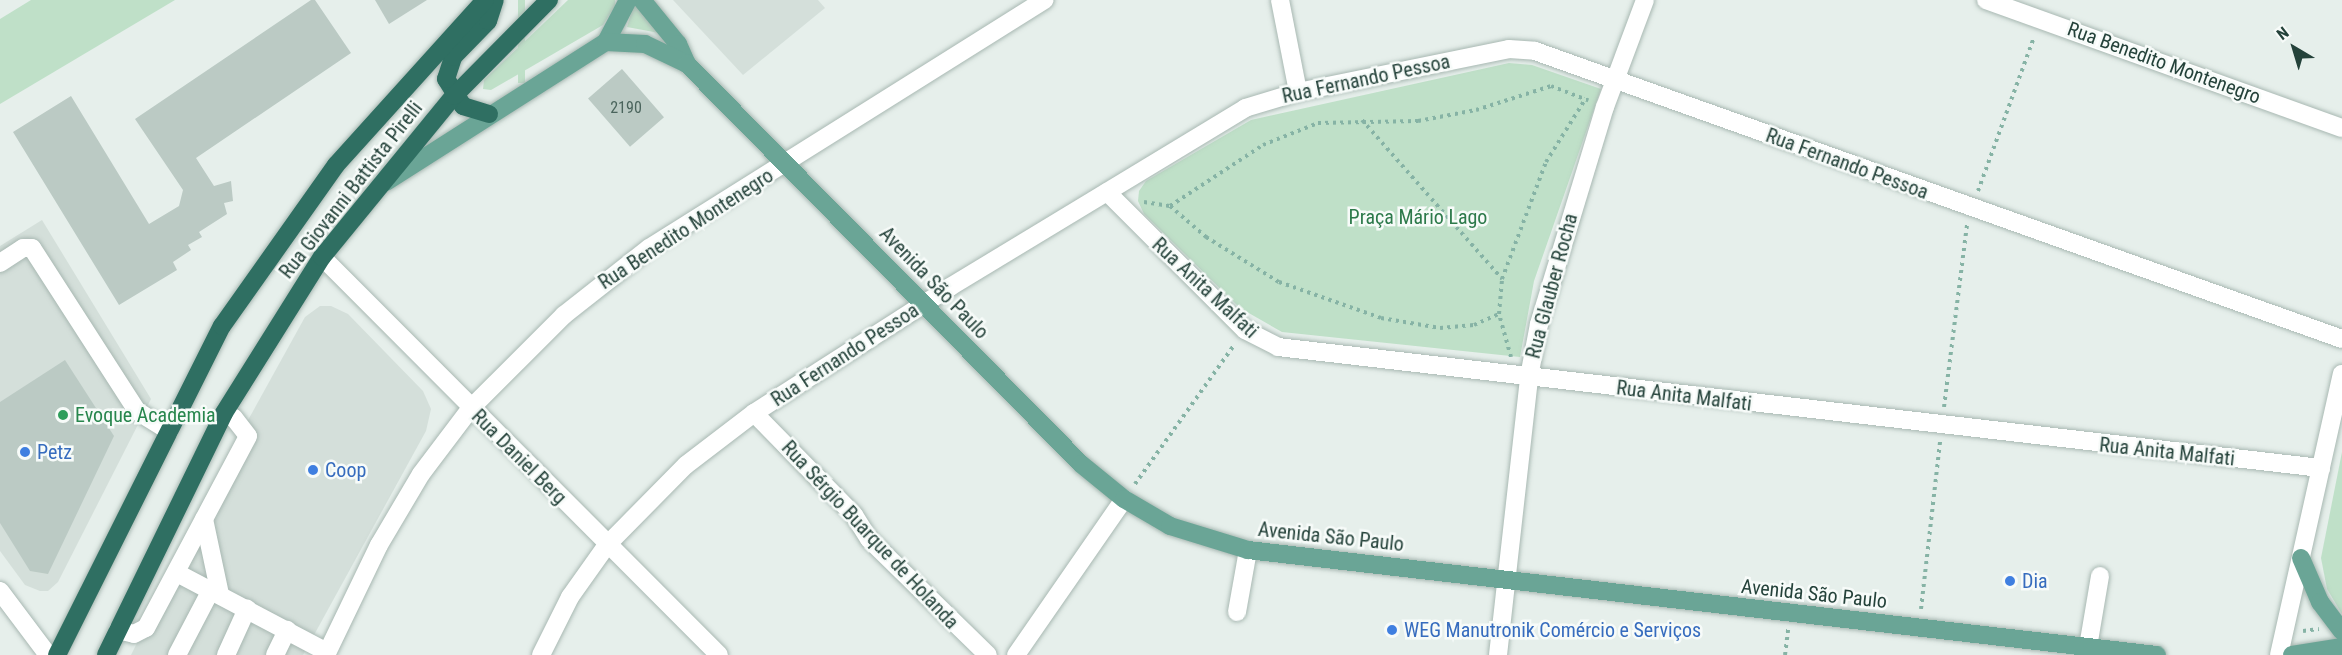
<!DOCTYPE html>
<meta charset="utf-8">
<style>
body{margin:0}
#map{position:relative;width:2342px;height:655px;overflow:hidden;background:#e6efeb;font-family:"Roboto Condensed",sans-serif}
div>[style]{position:absolute}
.built>*{inset:0;background:#d4dfda}
.green>*{inset:0;background:#bfe0c8;transform-origin:0 0}
.building>*{inset:0;background:#bbcac4;transform-origin:0 0}
.path>*{height:4px;margin-top:-2px;transform-origin:0;background:repeating-linear-gradient(90deg,#86b3a5 0 3px,transparent 0 7.5px)}
.roads{filter:drop-shadow(0 0 2px #a8b8b2) drop-shadow(0 0 2px #a8b8b2)}
.minor>*{height:18px;margin:-9px;padding:0 9px;transform-origin:9px;border-radius:9px;background:#fff}
.major>*{height:18px;margin:-9px;padding:0 9px;transform-origin:9px;border-radius:9px;background:#6aa596}
.highway>*{height:18px;margin:-9px;padding:0 9px;transform-origin:9px;border-radius:9px;background:#2f6f62}
.dots>*{width:16px;height:16px;translate:-50% -50%;box-sizing:border-box;border:3px solid #f7fbf9;border-radius:50%}
span{translate:-50% -50%;white-space:nowrap;text-align:center;line-height:1.15;-webkit-text-stroke:5px #f7fbf9;paint-order:stroke}
.number-label{font-size:16px;color:#4a645c}
.number-label span{-webkit-text-stroke-width:0}
.street-label{font-size:20px;color:#24423a}
.park-label{font-size:20px;color:#2d7a4b}
.leisure-label{font-size:20px;color:#27864d}
.left{translate:0 -50%;text-align:left}
.shop-label{font-size:20px;color:#366cbe}
.north{position:absolute;left:2264px;top:18px;width:60px;height:60px;-webkit-text-stroke:4px #f7fbf9;paint-order:stroke;rotate:322deg;font-size:16px;font-weight:700;line-height:24px;text-align:center;color:#24423a}
.north::after{content:'';display:block;margin:auto;width:21px;height:27px;background:#24423a;clip-path:polygon(50% 0,100% 100%,50% 72%,0 100%)}
</style>
<div id="map">
<div class="built">
<div style="clip-path:polygon(673px 0,818px 0,825px 8px,743px 75px)"></div>
<div style="clip-path:polygon(42px 220px,151px 399px,58px 582px,48px 591px,40px 591px,25px 585px,0 551px,0 246px)"></div>
<div style="clip-path:polygon(320px 306px,331px 306px,348px 314px,423px 391px,431px 409px,426px 431px,303px 655px,131px 655px,247px 422px,305px 317px)"></div>
</div>
<div class="green">
<div style="clip-path:polygon(31px 0,175px 0,0 104px,0 19px)"></div>
<div style="left:518px;top:0;width:7px;height:83px"></div>
<div style="clip-path:polygon(568px 0,615px 0,615px 6px,603px 25px,491px 90px,483px 89px,484px 80px)"></div>
<div style="clip-path:polygon(633px 7px,637px 7px,659px 33px,627px 27px)"></div>
<div style="clip-path:polygon(1509px 63px,1532px 65px,1601px 89px,1534px 281px,1520px 357px,1282px 332px,1240px 308px,1144px 214px,1138px 201px,1139px 191px,1146px 181px,1251px 120px)"></div>
<div style="clip-path:polygon(2342px 452px,2342px 614px,2327px 589px,2321px 558px)"></div>
</div>
<div class="building">
<div style="clip-path:polygon(311px 0,315px 0,351px 53px,196px 158px,214px 186px,231px 181px,233px 201px,224px 203px,227px 214px,199px 232px,202px 237px,188px 245px,191px 250px,173px 262px,177px 270px,119px 305px,13px 132px,71px 96px,149px 224px,179px 206px,183px 190px,135px 119px)"></div>
<div style="clip-path:polygon(375px 0,427px 0,389px 24px)"></div>
<div style="left:622px;top:69px;width:64px;height:45px;rotate:49deg"></div>
<div style="clip-path:polygon(65px 360px,114px 436px,48px 574px,30px 571px,0 523px,0 402px)"></div>
</div>
<div class="path">
<div style="left:1362px;top:120px;width:212px;rotate:48.6deg"></div>
<div style="left:1978px;top:191px;width:164px;rotate:-70deg"></div>
<div style="left:1144px;top:202px;width:26px;rotate:9deg"></div>
<div style="left:1170px;top:206px;width:48px;rotate:40.7deg"></div>
<div style="left:1206px;top:237px;width:86px;rotate:31.7deg"></div>
<div style="left:1279px;top:282px;width:108px;rotate:19.4deg"></div>
<div style="left:1381px;top:318px;width:60px;rotate:9.6deg"></div>
<div style="left:1440px;top:328px;width:34px;rotate:-5deg"></div>
<div style="left:1474px;top:325px;width:27px;rotate:-24deg"></div>
<div style="left:1170px;top:206px;width:111px;rotate:-33.3deg"></div>
<div style="left:1263px;top:145px;width:59px;rotate:-21.8deg"></div>
<div style="left:1318px;top:123px;width:100px;rotate:-1.1deg"></div>
<div style="left:1418px;top:121px;width:59px;rotate:-10.7deg"></div>
<div style="left:1476px;top:110px;width:79px;rotate:-17.7deg"></div>
<div style="left:1551px;top:86px;width:40px;rotate:21deg"></div>
<div style="left:1511px;top:357px;width:45px;rotate:-105.6deg"></div>
<div style="left:1499px;top:314px;width:35px;rotate:-85deg"></div>
<div style="left:1502px;top:279px;width:125px;rotate:-69.4deg"></div>
<div style="left:1546px;top:162px;width:75px;rotate:-58deg"></div>
<div style="left:1944px;top:407px;width:184px;rotate:-82.8deg"></div>
<div style="left:1135px;top:484px;width:172px;rotate:-54.5deg"></div>
<div style="left:1921px;top:609px;width:169px;rotate:-83.5deg"></div>
<div style="left:2303px;top:631px;width:16px;rotate:-7deg"></div>
<div style="left:1785px;top:655px;width:26px;rotate:-83deg"></div>
</div>
<div class="roads">
<div class="minor">
<div style="left:1280px;top:0;width:94px;rotate:78.9deg"></div>
<div style="left:1986px;top:0;width:378px;rotate:19.8deg"></div>
<div style="left:1107px;top:192px;width:195px;rotate:45deg"></div>
<div style="left:1245px;top:330px;width:37px;rotate:27deg"></div>
<div style="left:1278px;top:347px;width:1050px;rotate:6.62deg"></div>
<div style="left:322px;top:257px;width:562px;rotate:45.07deg"></div>
<div style="left:0;top:263px;width:27px;rotate:-33deg"></div>
<div style="left:23px;top:248px;width:9px"></div>
<div style="left:32px;top:248px;width:194px;rotate:57.2deg"></div>
<div style="left:137px;top:411px;width:38px;rotate:32deg"></div>
<div style="left:754px;top:413px;width:143px;rotate:45.6deg"></div>
<div style="left:854px;top:515px;width:28px;rotate:58deg"></div>
<div style="left:869px;top:539px;width:166px;rotate:44.3deg"></div>
<div style="left:204px;top:519px;width:77px;rotate:78deg"></div>
<div style="left:177px;top:573px;width:170px;rotate:27.8deg"></div>
<div style="left:0;top:591px;width:80px;rotate:53.1deg"></div>
<div style="left:1237px;top:612px;width:63px;rotate:-79.9deg"></div>
<div style="left:118px;top:630px;width:16px;rotate:14deg"></div>
<div style="left:134px;top:634px;width:13px;rotate:-27deg"></div>
<div style="left:146px;top:628px;width:217px;rotate:-62deg"></div>
<div style="left:248px;top:436px;width:23px;rotate:-128deg"></div>
<div style="left:234px;top:418px;width:11px;rotate:-153deg"></div>
<div style="left:2088px;top:647px;width:72px;rotate:-80.4deg"></div>
<div style="left:177px;top:655px;width:73px;rotate:-62.4deg"></div>
<div style="left:226px;top:655px;width:51px;rotate:-65.5deg"></div>
<div style="left:275px;top:655px;width:28px;rotate:-64deg"></div>
<div style="left:326px;top:655px;width:122px;rotate:-64.3deg"></div>
<div style="left:379px;top:545px;width:82px;rotate:-59.4deg"></div>
<div style="left:421px;top:474px;width:83px;rotate:-52.9deg"></div>
<div style="left:471px;top:408px;width:132px;rotate:-45deg"></div>
<div style="left:564px;top:315px;width:108px;rotate:-38.2deg"></div>
<div style="left:649px;top:248px;width:467px;rotate:-32.1deg"></div>
<div style="left:541px;top:655px;width:65px;rotate:-63.4deg"></div>
<div style="left:570px;top:597px;width:64px;rotate:-54.6deg"></div>
<div style="left:607px;top:545px;width:112px;rotate:-45.4deg"></div>
<div style="left:686px;top:465px;width:86px;rotate:-37.4deg"></div>
<div style="left:754px;top:413px;width:233px;rotate:-32.7deg"></div>
<div style="left:950px;top:287px;width:345px;rotate:-31.2deg"></div>
<div style="left:1245px;top:108px;width:55px;rotate:-16.8deg"></div>
<div style="left:1298px;top:92px;width:215px;rotate:-11.5deg"></div>
<div style="left:1509px;top:49px;width:26px;rotate:4deg"></div>
<div style="left:1535px;top:51px;width:857px;rotate:19.64deg"></div>
<div style="left:1016px;top:655px;width:190px;rotate:-55.3deg"></div>
<div style="left:1498px;top:655px;width:280px;rotate:-83.6deg"></div>
<div style="left:1529px;top:377px;width:54px;rotate:-79.3deg"></div>
<div style="left:1539px;top:324px;width:227px;rotate:-73.1deg"></div>
<div style="left:1605px;top:107px;width:114px;rotate:-69.5deg"></div>
<div style="left:2279px;top:655px;width:288px;rotate:-77.4deg"></div>
</div>
<div class="major">
<div style="left:642px;top:0;width:57px;rotate:50.7deg"></div>
<div style="left:678px;top:44px;width:22px;rotate:66deg"></div>
<div style="left:606px;top:42px;width:47px;rotate:-62.4deg"></div>
<div style="left:386px;top:182px;width:261px;rotate:-32.5deg"></div>
<div style="left:606px;top:42px;width:39px;rotate:3deg"></div>
<div style="left:645px;top:44px;width:47px;rotate:25.5deg"></div>
<div style="left:687px;top:64px;width:561px;rotate:45.43deg"></div>
<div style="left:1081px;top:464px;width:55px;rotate:39.1deg"></div>
<div style="left:1124px;top:499px;width:53px;rotate:30.4deg"></div>
<div style="left:1170px;top:526px;width:82px;rotate:17.1deg"></div>
<div style="left:1248px;top:550px;width:915px;rotate:6.59deg"></div>
<div style="left:2301px;top:558px;width:48px;rotate:66.6deg"></div>
<div style="left:2320px;top:602px;width:36px;rotate:53deg"></div>
<div style="left:2292px;top:655px;width:51px;rotate:-9.1deg"></div>
</div>
<div class="highway">
<div style="left:489px;top:114px;width:27px;rotate:-163deg"></div>
<div style="left:463px;top:106px;width:32px;rotate:-122deg"></div>
<div style="left:446px;top:79px;width:23px;rotate:-72deg"></div>
<div style="left:453px;top:57px;width:50px;rotate:-45.8deg"></div>
<div style="left:488px;top:21px;width:22px;rotate:-72deg"></div>
<div style="left:57px;top:655px;width:368px;rotate:-63.4deg"></div>
<div style="left:222px;top:326px;width:197px;rotate:-54.7deg"></div>
<div style="left:336px;top:165px;width:222px;rotate:-47.9deg"></div>
<div style="left:106px;top:655px;width:269px;rotate:-64deg"></div>
<div style="left:224px;top:413px;width:184px;rotate:-57.9deg"></div>
<div style="left:322px;top:257px;width:208px;rotate:-50.7deg"></div>
<div style="left:454px;top:96px;width:135px;rotate:-45.3deg"></div>
</div>
</div>
<div class="dots">
<div style="left:63px;top:415px;background:#2e9e5b"></div>
<div style="left:25px;top:452px;background:#3f7fe0"></div>
<div style="left:313px;top:470px;background:#3f7fe0"></div>
<div style="left:2010px;top:581px;background:#3f7fe0"></div>
<div style="left:1392px;top:630px;background:#3f7fe0"></div>
</div>
<div class="number-label">
<span style="left:626px;top:108px">2190</span>
</div>
<div class="street-label">
<span style="left:2164px;top:63px;rotate:20deg">Rua Benedito Montenegro</span>
<span style="left:1366px;top:79px;rotate:-12deg">Rua Fernando Pessoa</span>
<span style="left:1847px;top:164px;rotate:20deg">Rua Fernando Pessoa</span>
<span style="left:351px;top:190px;rotate:-52deg">Rua Giovanni Battista Pirelli</span>
<span style="left:686px;top:229px;rotate:-33deg">Rua Benedito Montenegro</span>
<span style="left:934px;top:283px;rotate:46deg">Avenida São Paulo</span>
<span style="left:1552px;top:286px;rotate:-75deg">Rua Glauber Rocha</span>
<span style="left:1205px;top:288px;rotate:43deg">Rua Anita Malfati</span>
<span style="left:845px;top:355px;rotate:-33deg">Rua Fernando Pessoa</span>
<span style="left:1684px;top:396px;rotate:7deg">Rua Anita Malfati</span>
<span style="left:2167px;top:452px;rotate:6deg">Rua Anita Malfati</span>
<span style="left:519px;top:457px;rotate:45deg">Rua Daniel Berg</span>
<span style="left:870px;top:535px;rotate:47deg">Rua Sérgio Buarque de Holanda</span>
<span style="left:1331px;top:537px;rotate:6deg">Avenida São Paulo</span>
<span style="left:1814px;top:594px;rotate:6deg">Avenida São Paulo</span>
</div>
<div class="park-label">
<span style="left:1418px;top:217px">Praça Mário Lago</span>
</div>
<div class="leisure-label">
<span class="left" style="left:75px;top:415px">Evoque Academia</span>
</div>
<div class="shop-label">
<span class="left" style="left:37px;top:452px">Petz</span>
<span class="left" style="left:325px;top:470px">Coop</span>
<span class="left" style="left:2022px;top:581px">Dia</span>
<span class="left" style="left:1404px;top:630px">WEG Manutronik Comércio e Serviços</span>
</div>
<div class="north">N</div>
</div>
